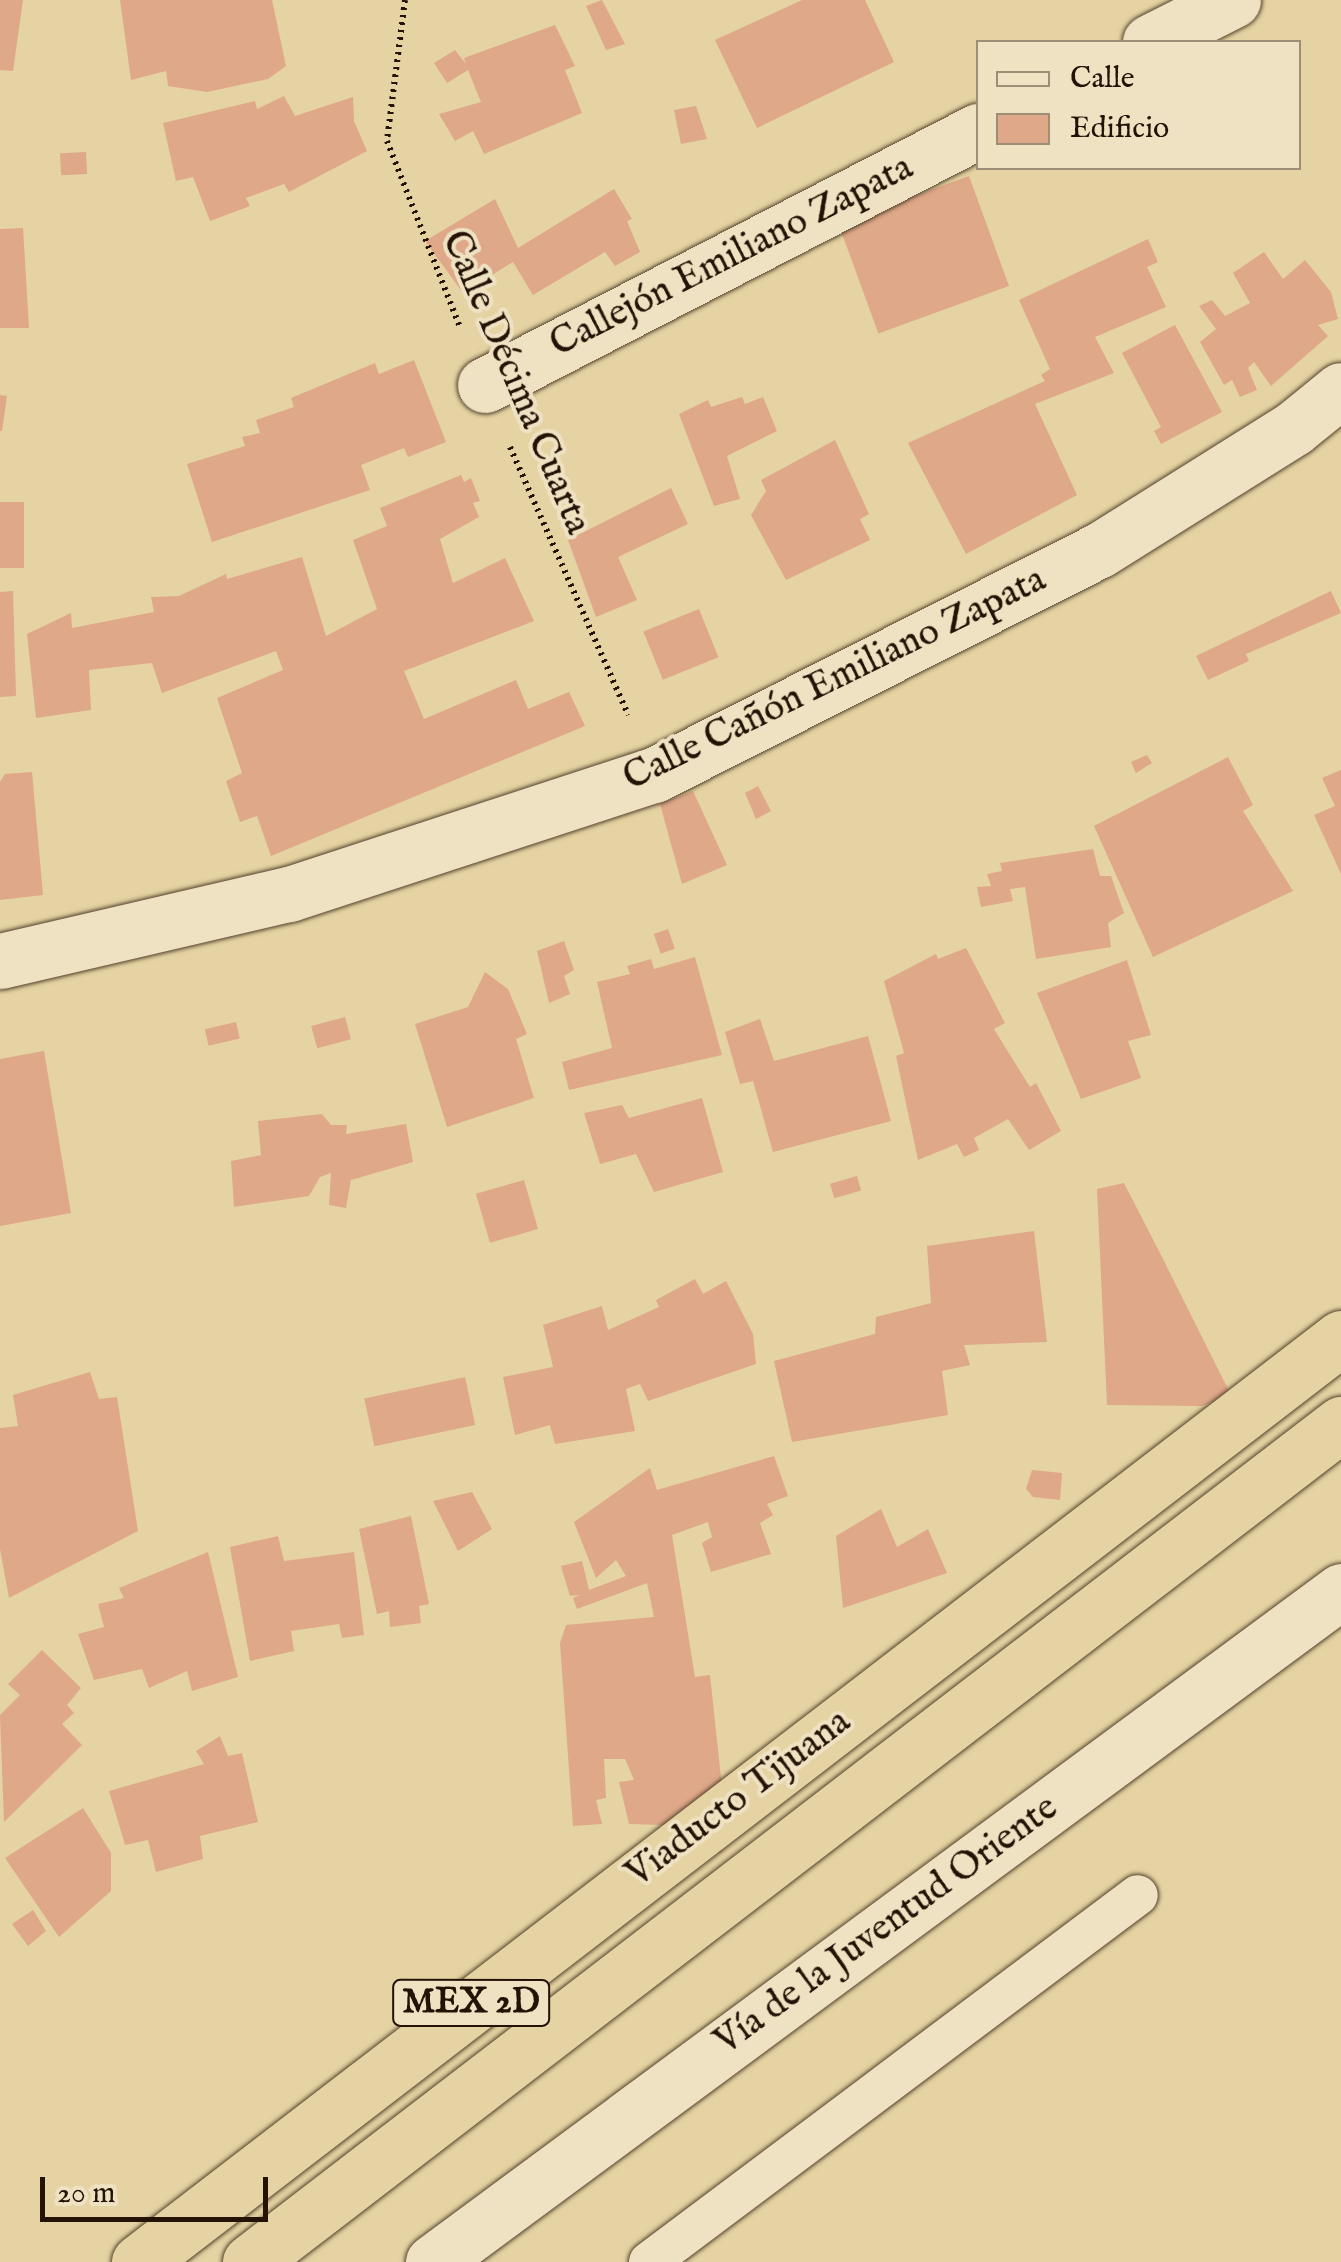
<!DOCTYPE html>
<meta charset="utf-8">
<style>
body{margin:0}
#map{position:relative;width:1341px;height:2262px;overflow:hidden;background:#e5d3a3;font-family:"IM FELL English",serif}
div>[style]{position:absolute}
.building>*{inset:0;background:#dfa889;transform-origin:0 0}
.path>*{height:6px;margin-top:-3px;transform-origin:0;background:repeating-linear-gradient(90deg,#241204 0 2.5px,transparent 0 7.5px)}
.roads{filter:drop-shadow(0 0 2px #54422c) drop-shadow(0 0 2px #54422c)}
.service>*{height:40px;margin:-20px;padding:0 20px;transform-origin:20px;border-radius:20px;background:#eee2c3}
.minor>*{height:55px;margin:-27.5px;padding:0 27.5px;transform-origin:27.5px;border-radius:27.5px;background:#eee2c3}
.tertiary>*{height:55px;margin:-27.5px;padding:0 27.5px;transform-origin:27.5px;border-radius:27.5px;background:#eee2c3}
.motorway>*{height:55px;margin:-27.5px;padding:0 27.5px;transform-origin:27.5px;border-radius:27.5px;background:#e5d3a3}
span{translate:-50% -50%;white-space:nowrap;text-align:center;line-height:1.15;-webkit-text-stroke:8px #eee2c3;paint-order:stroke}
.shield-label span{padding:2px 8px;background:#eee2c3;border:2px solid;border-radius:8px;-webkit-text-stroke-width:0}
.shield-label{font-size:35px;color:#241204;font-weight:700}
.street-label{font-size:38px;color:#241204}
.legend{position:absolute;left:976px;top:40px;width:325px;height:130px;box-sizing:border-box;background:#eee2c3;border:2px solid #9d8f77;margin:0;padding:12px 18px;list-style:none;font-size:30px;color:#241204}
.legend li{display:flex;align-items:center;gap:20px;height:50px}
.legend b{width:50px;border:2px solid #9d8f77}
.scale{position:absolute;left:40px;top:2177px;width:228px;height:45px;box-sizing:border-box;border:5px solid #241204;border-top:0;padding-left:12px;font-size:30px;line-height:35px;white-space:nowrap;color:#241204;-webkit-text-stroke:8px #eee2c3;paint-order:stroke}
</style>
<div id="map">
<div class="building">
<div style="clip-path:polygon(0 0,23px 0,13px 71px,0 70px)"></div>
<div style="clip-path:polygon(120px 0,272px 0,286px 66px,268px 79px,207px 92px,168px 86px,166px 71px,131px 80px)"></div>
<div style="clip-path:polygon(602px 0,625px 44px,606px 50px,586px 6px)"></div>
<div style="clip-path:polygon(802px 0,865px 0,894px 62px,757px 128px,715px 40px)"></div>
<div style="clip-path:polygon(555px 25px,575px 66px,565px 70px,582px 113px,484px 154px,473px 131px,455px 141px,439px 114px,481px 102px,468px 70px,447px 83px,434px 63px,455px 50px,466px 64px,464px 58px)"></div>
<div style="clip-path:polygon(284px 96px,295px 116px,353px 97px,354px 121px,367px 151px,289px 192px,284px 184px,246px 198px,250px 206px,210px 221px,193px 177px,176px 181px,163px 123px,255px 101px,257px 109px)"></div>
<div style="clip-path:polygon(696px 106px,707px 139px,681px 144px,674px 110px)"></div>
<div style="left:86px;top:152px;width:22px;height:26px;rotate:87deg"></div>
<div style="left:969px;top:176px;width:117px;height:139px;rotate:70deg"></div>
<div style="clip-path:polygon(614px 189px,632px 219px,627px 221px,640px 252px,615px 266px,605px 252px,533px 295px,513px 262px,463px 293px,425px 241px,495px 199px,518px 248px)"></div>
<div style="clip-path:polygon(23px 228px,29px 328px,0 328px,0 229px)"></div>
<div style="clip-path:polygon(1148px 239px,1158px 262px,1147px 267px,1166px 307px,1095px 337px,1114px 373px,1035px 404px,1077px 495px,966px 554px,908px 443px,1045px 381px,1041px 375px,1050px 369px,1019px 300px)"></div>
<div style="clip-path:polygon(1264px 252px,1283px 279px,1305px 260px,1331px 292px,1338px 319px,1318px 325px,1328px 336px,1271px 386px,1254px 362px,1248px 368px,1257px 390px,1240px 397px,1232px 380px,1224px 385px,1200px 342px,1216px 329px,1199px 306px,1212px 300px,1225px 316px,1250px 303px,1233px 273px)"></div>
<div style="clip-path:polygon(1175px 325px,1222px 412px,1161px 444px,1154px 431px,1161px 427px,1122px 353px)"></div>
<div style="clip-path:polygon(414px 360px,446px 442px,408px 457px,404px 448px,361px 465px,370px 490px,212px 542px,187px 464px,245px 446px,242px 437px,260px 433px,256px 420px,294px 407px,291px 398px,375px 363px,379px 374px)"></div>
<div style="clip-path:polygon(0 395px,7px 396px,2px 431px,0 431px)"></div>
<div style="clip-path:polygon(742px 397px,745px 404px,763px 397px,777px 431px,727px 456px,740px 499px,714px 506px,679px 414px,708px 400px,711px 407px)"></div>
<div style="clip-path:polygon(835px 440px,869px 514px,860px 519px,870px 540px,786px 580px,751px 515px,766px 491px,761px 480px)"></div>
<div style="clip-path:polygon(461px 475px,464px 482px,471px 478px,480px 501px,473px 503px,479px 517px,440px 539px,453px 583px,505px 558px,534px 621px,404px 671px,424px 719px,516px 680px,528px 709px,569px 692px,585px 726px,271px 856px,257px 816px,240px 822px,226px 781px,242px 773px,217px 698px,283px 670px,276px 651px,162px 693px,152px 663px,89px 670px,91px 710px,36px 718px,27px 634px,71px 613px,72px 628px,154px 612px,151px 597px,179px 596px,226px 574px,227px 579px,302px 557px,326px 636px,377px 609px,353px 540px,387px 526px,380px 508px)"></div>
<div style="clip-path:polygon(671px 488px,688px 524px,618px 557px,637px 600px,596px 617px,568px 540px)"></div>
<div style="left:24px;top:502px;width:66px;height:24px;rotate:90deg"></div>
<div style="clip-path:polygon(13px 591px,16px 696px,0 697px,0 592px)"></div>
<div style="clip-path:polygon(1331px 591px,1341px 613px,1246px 654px,1249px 661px,1208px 680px,1196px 656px)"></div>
<div style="left:699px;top:609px;width:52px;height:60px;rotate:68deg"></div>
<div style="clip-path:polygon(1147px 755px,1152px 763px,1136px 773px,1131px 762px)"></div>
<div style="clip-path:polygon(1228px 757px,1253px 805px,1243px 811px,1293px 891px,1153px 957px,1094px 826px)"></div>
<div style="clip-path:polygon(1341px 770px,1341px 874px,1314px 815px,1335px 806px,1322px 778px)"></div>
<div style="clip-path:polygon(32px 772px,43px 895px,0 900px,0 782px,5px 774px)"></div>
<div style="clip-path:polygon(758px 786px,771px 811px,756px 819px,745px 793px)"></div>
<div style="clip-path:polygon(693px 791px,727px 865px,682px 884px,660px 804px)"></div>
<div style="clip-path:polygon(1093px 849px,1100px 876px,1111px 876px,1124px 913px,1108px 923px,1111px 947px,1036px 959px,1025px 887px,1010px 889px,1013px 901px,981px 907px,977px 887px,991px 886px,987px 874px,1002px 871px,1000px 863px)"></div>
<div style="left:668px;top:929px;width:21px;height:15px;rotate:71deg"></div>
<div style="clip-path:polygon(564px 941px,574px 970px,564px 976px,570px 994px,549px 1003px,537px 951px)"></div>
<div style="clip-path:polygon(966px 948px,1005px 1023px,994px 1029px,1030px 1087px,1036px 1083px,1061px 1131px,1029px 1150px,1008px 1119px,974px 1138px,979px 1150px,964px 1157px,957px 1144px,918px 1160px,896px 1056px,904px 1053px,884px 981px,936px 954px,938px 959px)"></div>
<div style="clip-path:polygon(695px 957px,722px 1055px,569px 1090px,562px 1062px,612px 1048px,597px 982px,630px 974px,627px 966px,651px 959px,654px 969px)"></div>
<div style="clip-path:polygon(1127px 960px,1151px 1035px,1128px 1041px,1141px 1078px,1081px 1099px,1037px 993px)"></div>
<div style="clip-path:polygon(485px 972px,508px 989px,527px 1034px,516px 1039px,534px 1098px,447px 1127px,415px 1024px,468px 1007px)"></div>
<div style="left:345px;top:1017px;width:23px;height:35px;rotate:75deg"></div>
<div style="clip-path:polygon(760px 1019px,774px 1061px,868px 1036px,891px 1121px,773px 1152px,753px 1081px,740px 1084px,725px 1032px)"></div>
<div style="left:236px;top:1022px;width:17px;height:32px;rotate:77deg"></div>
<div style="clip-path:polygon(44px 1051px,71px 1213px,0 1226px,0 1059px)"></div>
<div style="clip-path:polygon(702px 1098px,723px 1172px,654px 1192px,636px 1154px,600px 1164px,584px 1113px,622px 1105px,629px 1118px)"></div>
<div style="clip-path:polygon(322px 1114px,331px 1125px,347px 1125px,346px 1134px,406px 1124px,413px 1162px,351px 1180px,346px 1208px,329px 1205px,331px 1173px,320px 1177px,309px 1196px,234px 1207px,231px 1161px,261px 1155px,258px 1121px)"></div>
<div style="left:857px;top:1176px;width:15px;height:28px;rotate:74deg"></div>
<div style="left:524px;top:1180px;width:51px;height:50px;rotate:74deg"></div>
<div style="clip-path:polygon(1124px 1183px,1163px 1259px,1231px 1395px,1202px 1406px,1107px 1405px,1097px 1189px)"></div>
<div style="clip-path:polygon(1034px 1231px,1047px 1342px,964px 1345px,970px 1365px,942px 1371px,948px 1415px,792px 1442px,774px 1361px,875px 1334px,876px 1317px,931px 1303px,927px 1246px)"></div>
<div style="clip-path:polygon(695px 1279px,703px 1294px,726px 1281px,753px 1334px,756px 1364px,648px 1401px,640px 1384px,626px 1389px,635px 1431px,555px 1444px,550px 1425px,515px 1435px,503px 1377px,553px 1367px,543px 1325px,602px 1306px,608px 1330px,659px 1307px,656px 1300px)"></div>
<div style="clip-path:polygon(90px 1372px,99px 1399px,117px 1397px,138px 1531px,9px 1598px,0 1549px,0 1428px,18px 1426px,13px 1395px)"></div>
<div style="left:465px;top:1377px;width:49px;height:103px;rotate:78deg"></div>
<div style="clip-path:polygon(774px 1456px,788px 1496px,767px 1504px,773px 1515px,760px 1523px,771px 1554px,711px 1572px,702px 1543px,712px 1537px,708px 1522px,672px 1535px,695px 1677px,710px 1675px,725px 1815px,722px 1853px,665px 1852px,664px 1825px,629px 1824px,619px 1782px,634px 1780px,625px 1759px,604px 1759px,606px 1798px,596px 1800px,602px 1824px,573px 1826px,560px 1643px,566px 1625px,654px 1617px,647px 1583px,577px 1609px,573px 1598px,580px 1595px,570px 1596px,561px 1566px,582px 1561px,589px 1590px,626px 1576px,616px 1560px,596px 1578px,574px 1522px,650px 1468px,657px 1490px)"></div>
<div style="clip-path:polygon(1032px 1470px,1062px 1473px,1060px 1500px,1033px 1497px,1026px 1489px)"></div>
<div style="clip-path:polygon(472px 1492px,492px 1529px,458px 1551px,433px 1501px)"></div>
<div style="clip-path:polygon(881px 1509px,897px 1547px,928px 1529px,947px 1573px,843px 1608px,836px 1536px)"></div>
<div style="clip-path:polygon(411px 1516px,429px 1604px,419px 1606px,421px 1623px,390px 1627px,389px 1611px,377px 1614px,359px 1529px)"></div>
<div style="clip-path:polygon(278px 1536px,284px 1561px,354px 1552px,364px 1635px,342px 1638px,339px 1624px,291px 1631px,294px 1651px,250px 1661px,230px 1547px)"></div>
<div style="clip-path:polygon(208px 1552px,238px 1677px,192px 1691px,187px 1671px,149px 1688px,142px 1669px,94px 1680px,78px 1634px,104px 1627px,98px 1604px,124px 1598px,119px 1588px)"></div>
<div style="clip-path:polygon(42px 1650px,81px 1688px,67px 1705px,74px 1713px,62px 1724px,82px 1745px,4px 1822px,0 1715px,20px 1695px,8px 1684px)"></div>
<div style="clip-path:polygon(220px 1736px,228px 1756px,242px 1753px,258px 1822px,200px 1836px,203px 1859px,156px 1872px,148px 1840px,125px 1845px,109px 1791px,204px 1764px,196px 1751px)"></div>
<div style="clip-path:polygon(83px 1808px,111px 1853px,111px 1891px,59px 1937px,5px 1858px)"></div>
<div style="clip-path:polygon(33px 1910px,46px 1931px,28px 1946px,12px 1924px)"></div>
</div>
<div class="path">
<div style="left:405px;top:0;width:142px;rotate:97.3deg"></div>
<div style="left:387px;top:141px;width:198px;rotate:68.6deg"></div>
<div style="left:510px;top:447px;width:293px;rotate:66.2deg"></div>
</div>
<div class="roads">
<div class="service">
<div style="left:649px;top:2262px;width:611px;rotate:-36.89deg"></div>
</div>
<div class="minor">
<div style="left:1150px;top:42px;width:93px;rotate:-26.8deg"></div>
<div style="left:485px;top:385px;width:555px;rotate:-27.26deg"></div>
<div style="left:433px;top:2262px;width:1129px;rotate:-36.46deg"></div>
</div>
<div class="tertiary">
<div style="left:0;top:961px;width:297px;rotate:-13.1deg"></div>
<div style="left:289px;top:894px;width:384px;rotate:-18.1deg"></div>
<div style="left:654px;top:775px;width:497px;rotate:-26.8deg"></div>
<div style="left:1098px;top:551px;width:231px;rotate:-32.1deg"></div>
<div style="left:1294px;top:428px;width:60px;rotate:-39deg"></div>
</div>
<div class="motorway">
<div style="left:139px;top:2262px;width:1516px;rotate:-37.55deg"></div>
<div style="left:250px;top:2262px;width:1376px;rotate:-37.53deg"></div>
</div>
</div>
<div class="shield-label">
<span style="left:471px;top:2003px">MEX 2D</span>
</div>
<div class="street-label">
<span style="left:732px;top:257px;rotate:-27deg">Callejón Emiliano Zapata</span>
<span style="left:515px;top:383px;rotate:67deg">Calle Décima Cuarta</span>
<span style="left:835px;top:680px;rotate:-26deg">Calle Cañón Emiliano Zapata</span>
<span style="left:739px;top:1799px;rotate:-37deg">Viaducto Tijuana</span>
<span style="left:887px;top:1926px;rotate:-36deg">Vía de la Juventud Oriente</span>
</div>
<ul class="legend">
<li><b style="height:12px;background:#eee2c3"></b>Calle</li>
<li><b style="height:28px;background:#dfa889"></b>Edificio</li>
</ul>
<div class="scale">20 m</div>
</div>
